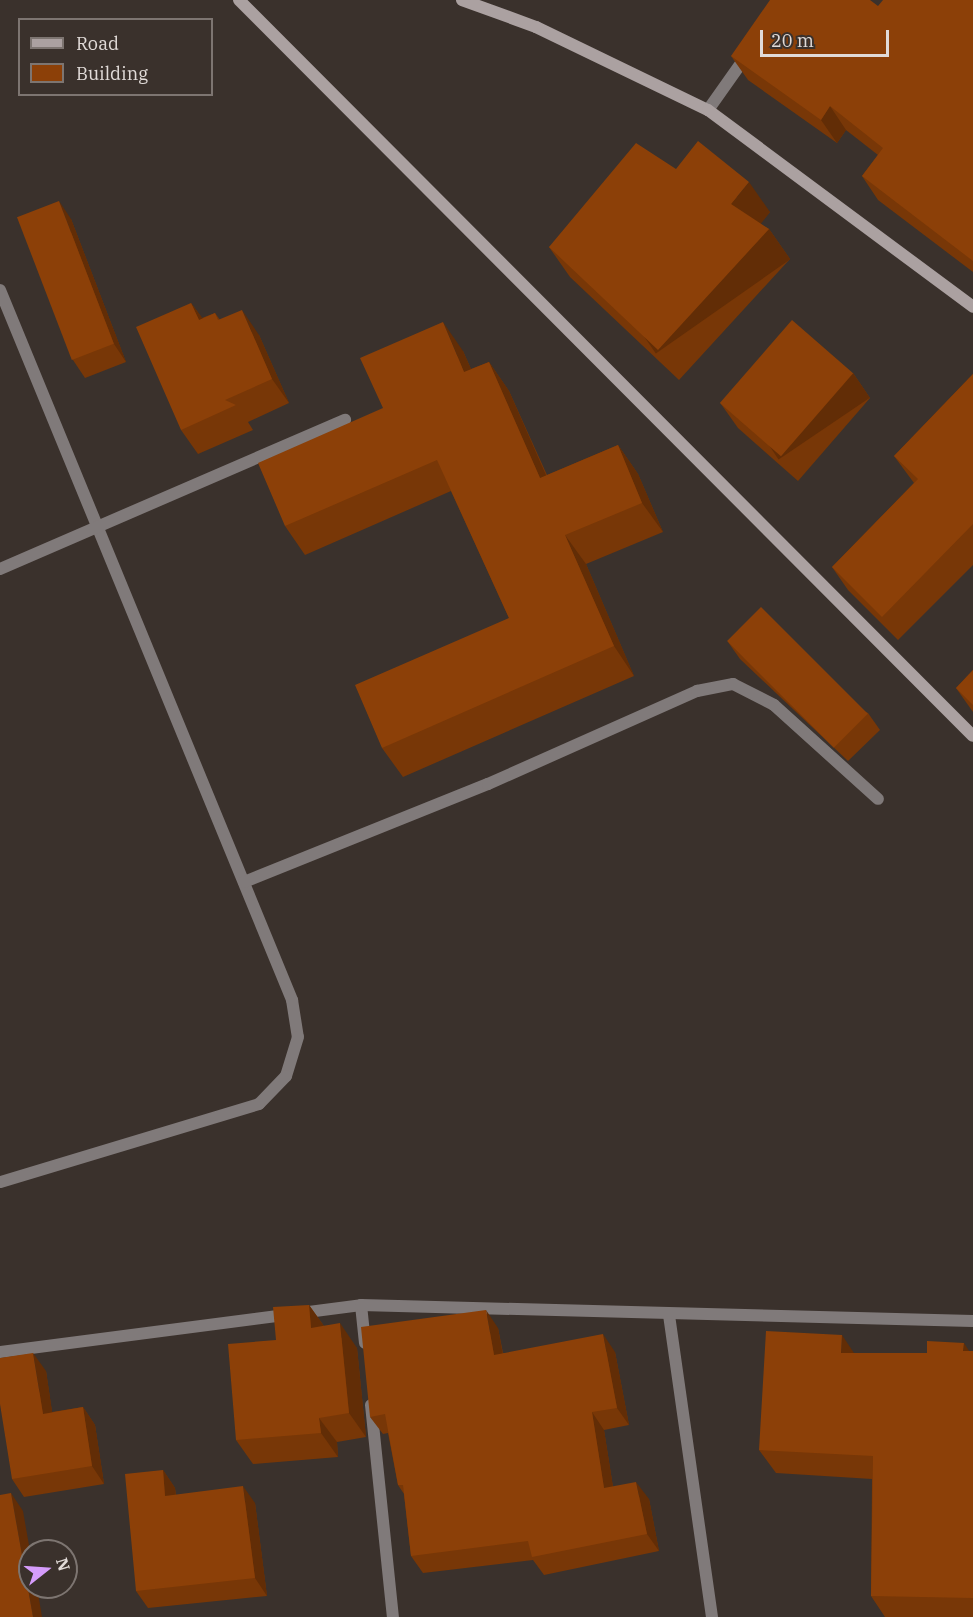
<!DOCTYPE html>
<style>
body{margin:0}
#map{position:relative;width:973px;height:1617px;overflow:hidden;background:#3a312c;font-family:"IBM Plex Serif",serif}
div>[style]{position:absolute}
.lane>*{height:12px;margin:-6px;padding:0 6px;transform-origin:6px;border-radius:6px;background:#807a7a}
.street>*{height:12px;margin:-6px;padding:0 6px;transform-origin:6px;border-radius:6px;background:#807a7a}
.secondary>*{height:12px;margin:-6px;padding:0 6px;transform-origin:6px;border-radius:6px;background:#aba1a1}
.wall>*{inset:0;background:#783707}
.shaded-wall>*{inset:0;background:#622d06;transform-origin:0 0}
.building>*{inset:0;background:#8c4008;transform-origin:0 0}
span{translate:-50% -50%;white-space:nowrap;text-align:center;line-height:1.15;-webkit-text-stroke:4.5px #3a312c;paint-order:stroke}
.legend{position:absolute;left:18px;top:18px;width:195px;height:78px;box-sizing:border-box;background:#3a312c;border:2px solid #7d7571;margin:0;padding:8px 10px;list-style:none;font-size:18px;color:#e1dbd8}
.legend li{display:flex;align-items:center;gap:12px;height:30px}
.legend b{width:30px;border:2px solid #7d7571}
.north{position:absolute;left:18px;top:1539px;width:60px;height:60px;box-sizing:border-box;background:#3a312c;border:2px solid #7d7571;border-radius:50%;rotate:73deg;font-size:16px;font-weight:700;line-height:24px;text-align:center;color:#e1dbd8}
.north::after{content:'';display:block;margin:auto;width:21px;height:27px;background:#d59cfb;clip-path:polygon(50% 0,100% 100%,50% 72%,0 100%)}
.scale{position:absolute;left:760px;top:30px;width:129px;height:27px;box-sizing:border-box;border:3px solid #e1dbd8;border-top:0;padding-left:8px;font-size:18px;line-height:21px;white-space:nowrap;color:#e1dbd8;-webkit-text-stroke:4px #3a312c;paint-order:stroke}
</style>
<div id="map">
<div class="lane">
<div style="left:0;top:290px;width:768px;rotate:67.64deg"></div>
<div style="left:292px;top:1000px;width:37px;rotate:81deg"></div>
<div style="left:298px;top:1037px;width:41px;rotate:107.1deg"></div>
<div style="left:286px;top:1076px;width:39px;rotate:134deg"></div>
<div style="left:259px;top:1104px;width:270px;rotate:163.2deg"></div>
<div style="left:0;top:569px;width:376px;rotate:-23.4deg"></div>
<div style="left:244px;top:882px;width:263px;rotate:-21.9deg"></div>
<div style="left:488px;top:784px;width:229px;rotate:-24deg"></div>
<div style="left:697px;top:691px;width:37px;rotate:-11deg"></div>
<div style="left:733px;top:684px;width:46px;rotate:27.1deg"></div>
<div style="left:774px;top:705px;width:140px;rotate:42.1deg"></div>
</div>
<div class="street">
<div style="left:708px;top:110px;width:67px;rotate:-54.7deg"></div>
<div style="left:361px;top:1305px;width:38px;rotate:84deg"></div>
<div style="left:669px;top:1315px;width:305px;rotate:81.9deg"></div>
<div style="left:0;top:1352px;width:364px;rotate:-7.4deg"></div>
<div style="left:361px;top:1305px;width:612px;rotate:1.5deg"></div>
<div style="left:371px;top:1405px;width:213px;rotate:84.1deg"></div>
</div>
<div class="secondary">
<div style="left:239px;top:0;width:1039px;rotate:45.08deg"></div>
<div style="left:462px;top:0;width:79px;rotate:20deg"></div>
<div style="left:536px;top:27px;width:191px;rotate:25.8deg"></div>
<div style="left:708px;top:110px;width:330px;rotate:36.6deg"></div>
</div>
<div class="wall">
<div style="clip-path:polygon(973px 0,973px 272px,878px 200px,862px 176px,878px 155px,846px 130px,837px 143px,748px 80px,731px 56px,878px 6px)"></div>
<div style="clip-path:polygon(676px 169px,770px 212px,760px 224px,769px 229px,790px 259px,679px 380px,570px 277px,549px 247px)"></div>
<div style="clip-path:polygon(71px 219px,126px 362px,85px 378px,73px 360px)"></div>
<div style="clip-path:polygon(191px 303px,202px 318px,215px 313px,220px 320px,259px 335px,289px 403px,248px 422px,253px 430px,198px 454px,181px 430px)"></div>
<div style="clip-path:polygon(463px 351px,471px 369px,489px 362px,509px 391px,547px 475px,618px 445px,638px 474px,663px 532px,586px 564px,634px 676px,403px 777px,382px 748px,509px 618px,451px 491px,305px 555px,285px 526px)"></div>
<div style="clip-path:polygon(853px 373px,870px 398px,798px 481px,738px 428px,721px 404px)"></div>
<div style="clip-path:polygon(973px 374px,973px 565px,898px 640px,848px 590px,832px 567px,914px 483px,894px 456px)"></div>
<div style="clip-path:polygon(728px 642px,868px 713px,880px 730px,848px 761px,740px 659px)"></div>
<div style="clip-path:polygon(973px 670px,973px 712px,956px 688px)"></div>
<div style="clip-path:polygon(309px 1305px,324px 1326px,357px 1348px,366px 1437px,337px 1442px,338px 1457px,253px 1464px,236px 1440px,276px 1340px)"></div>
<div style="clip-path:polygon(498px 1328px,503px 1353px,615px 1352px,629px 1425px,604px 1430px,613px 1487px,649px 1499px,659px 1551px,544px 1575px,533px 1560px,423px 1573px,411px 1556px,404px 1494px,398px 1485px,388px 1433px,383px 1434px,370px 1417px)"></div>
<div style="clip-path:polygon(973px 1351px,973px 1617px,885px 1617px,871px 1596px,872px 1479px,776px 1473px,759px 1450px,854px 1353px,927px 1353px)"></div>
<div style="clip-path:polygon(46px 1371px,52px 1412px,83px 1407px,95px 1425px,104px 1484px,24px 1497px,12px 1479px)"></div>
<div style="clip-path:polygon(163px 1470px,175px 1488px,176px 1495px,255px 1503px,267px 1596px,148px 1608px,136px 1591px)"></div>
</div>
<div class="shaded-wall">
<div style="clip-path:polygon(830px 106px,846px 130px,837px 143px,821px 120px)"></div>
<div style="clip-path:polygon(749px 182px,770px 212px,752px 235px,731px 204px)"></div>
<div style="clip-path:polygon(59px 201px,71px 219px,126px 362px,114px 344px)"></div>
<div style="left:769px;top:229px;width:37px;height:164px;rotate:55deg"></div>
<div style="clip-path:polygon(191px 303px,209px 327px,199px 320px)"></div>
<div style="clip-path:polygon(242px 310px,259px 335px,289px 403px,272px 379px)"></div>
<div style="clip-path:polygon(443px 322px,463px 351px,485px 401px,464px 372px)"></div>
<div style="clip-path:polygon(489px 362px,509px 391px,560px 507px,540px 478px)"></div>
<div style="left:853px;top:373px;width:30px;height:110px;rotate:56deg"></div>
<div style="clip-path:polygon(618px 445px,638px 474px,663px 532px,642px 503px)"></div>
<div style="clip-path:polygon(565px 535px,586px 564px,634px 676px,614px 646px)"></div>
<div style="clip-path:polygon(309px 1305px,326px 1329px,311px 1328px)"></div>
<div style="clip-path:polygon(486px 1310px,498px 1328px,506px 1372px,494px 1355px)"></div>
<div style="clip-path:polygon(340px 1323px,357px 1348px,366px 1437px,349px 1413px)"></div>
<div style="clip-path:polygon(603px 1334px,615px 1352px,629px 1425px,617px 1408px)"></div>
<div style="clip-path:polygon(842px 1335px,858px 1359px,841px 1353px)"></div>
<div style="clip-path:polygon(964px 1343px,973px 1357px,963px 1351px)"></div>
<div style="clip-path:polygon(33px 1353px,46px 1371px,55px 1431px,43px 1414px)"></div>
<div style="clip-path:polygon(83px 1407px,95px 1425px,104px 1484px,92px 1466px)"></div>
<div style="clip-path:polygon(592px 1412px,604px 1430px,616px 1506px,604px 1488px)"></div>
<div style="clip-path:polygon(319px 1418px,337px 1442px,338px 1457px,321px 1433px)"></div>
<div style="clip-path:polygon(163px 1470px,175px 1488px,178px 1514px,165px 1496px)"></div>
<div style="clip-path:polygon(636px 1482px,649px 1499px,659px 1551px,647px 1534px)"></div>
<div style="clip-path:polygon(243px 1486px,255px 1503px,267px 1596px,255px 1578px)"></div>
<div style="clip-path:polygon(11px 1493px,23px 1511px,30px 1551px,30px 1587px,37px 1587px,42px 1617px,33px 1617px)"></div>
</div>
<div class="building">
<div style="clip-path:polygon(770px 0,870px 0,878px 6px,883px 0,973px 0,973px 261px,862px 176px,883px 148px,830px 106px,821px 120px,731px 56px)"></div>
<div style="clip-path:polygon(698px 141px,749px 182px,731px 204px,769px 229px,658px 350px,549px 247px,636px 143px,676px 169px)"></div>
<div style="left:59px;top:201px;width:153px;height:45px;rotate:69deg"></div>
<div style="clip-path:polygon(191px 303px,199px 320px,215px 313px,218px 320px,242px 310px,272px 379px,225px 400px,236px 405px,181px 430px,136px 327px)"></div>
<div style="left:792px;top:320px;width:81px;height:110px;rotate:41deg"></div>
<div style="clip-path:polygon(443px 322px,464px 372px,489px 362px,540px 478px,618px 445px,642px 503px,565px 535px,614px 646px,382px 748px,355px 685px,509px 618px,437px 460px,285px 526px,258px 463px,383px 408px,360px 358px)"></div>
<div style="clip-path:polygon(973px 374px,973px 524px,882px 617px,832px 567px,918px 479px,894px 456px)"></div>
<div style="left:761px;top:607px;width:151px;height:48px;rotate:45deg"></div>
<div style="clip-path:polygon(973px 670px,973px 705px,956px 688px)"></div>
<div style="clip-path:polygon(309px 1305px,311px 1328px,340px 1323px,349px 1413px,319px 1418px,321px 1433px,236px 1440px,228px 1344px,276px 1340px,273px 1307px)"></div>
<div style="clip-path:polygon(486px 1310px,494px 1355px,603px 1334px,617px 1408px,592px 1412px,604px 1488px,636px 1482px,647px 1534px,532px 1557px,528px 1541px,411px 1556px,403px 1485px,398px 1485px,385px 1414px,370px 1417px,361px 1327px)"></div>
<div style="clip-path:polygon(766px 1331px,842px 1335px,841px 1353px,927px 1353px,927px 1341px,964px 1343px,963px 1351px,973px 1351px,973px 1598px,871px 1596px,873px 1456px,759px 1450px)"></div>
<div style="clip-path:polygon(33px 1353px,43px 1414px,83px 1407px,92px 1466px,12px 1479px,0 1404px,0 1358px)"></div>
<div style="clip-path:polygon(163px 1470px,165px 1496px,243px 1486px,255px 1578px,136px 1591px,125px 1474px)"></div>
<div style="clip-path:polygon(11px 1493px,33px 1617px,0 1617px,0 1495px)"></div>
</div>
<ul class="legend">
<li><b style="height:8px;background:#aba1a1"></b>Road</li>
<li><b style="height:16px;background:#8c4008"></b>Building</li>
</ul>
<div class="north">N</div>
<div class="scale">20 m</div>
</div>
